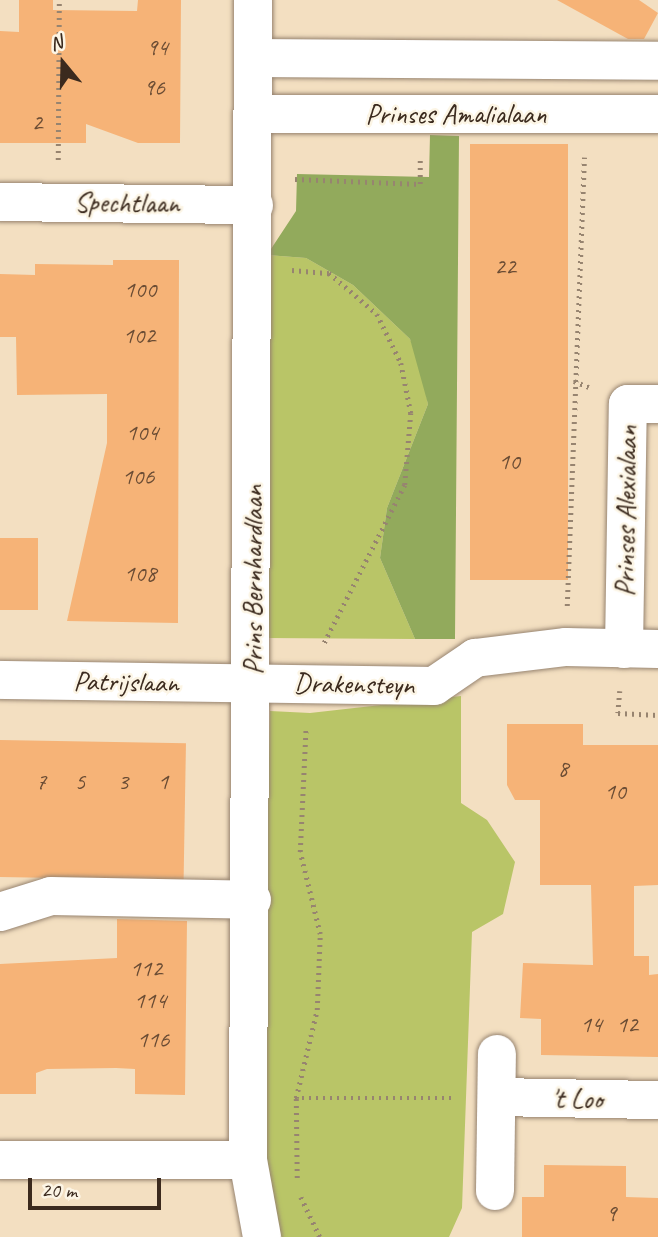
<!DOCTYPE html>
<style>
body{margin:0}
#map{position:relative;width:658px;height:1237px;overflow:hidden;background:#f3dfc1;font-family:Caveat,sans-serif}
div>[style]{position:absolute}
.green>*{inset:0;background:#b9c567}
.forest>*{inset:0;background:#92aa5c}
.building>*{inset:0;background:#f6b377;transform-origin:0 0}
.path>*{height:4.5px;margin-top:-2.25px;transform-origin:0;background:repeating-linear-gradient(90deg,#978470 0 2px,transparent 0 7px)}
.roads{filter:drop-shadow(0 0 2px #978470) drop-shadow(0 0 2px #978470)}
.minor>*{height:38px;margin:-19px;padding:0 19px;transform-origin:19px;border-radius:19px;background:#fff}
span{translate:-50% -50%;white-space:nowrap;text-align:center;line-height:1.15;-webkit-text-stroke:5px #fcf5e5;paint-order:stroke}
.number-label{font-size:24px;color:#6a4c34}
.number-label span{-webkit-text-stroke-width:0}
.street-label{font-size:28px;color:#3b2a1e}
.north{position:absolute;left:28px;top:28px;width:70px;height:70px;-webkit-text-stroke:5px #fcf5e5;paint-order:stroke;rotate:341deg;font-size:19px;font-weight:700;line-height:28px;text-align:center;color:#3b2a1e}
.north::after{content:'';display:block;margin:auto;width:24px;height:32px;background:#3b2a1e;clip-path:polygon(50% 0,100% 100%,50% 72%,0 100%)}
.scale{position:absolute;left:28px;top:1178px;width:133px;height:32px;box-sizing:border-box;border:4px solid #3b2a1e;border-top:0;padding-left:9px;font-size:21px;line-height:24px;white-space:nowrap;color:#3b2a1e;-webkit-text-stroke:5px #fcf5e5;paint-order:stroke}
</style>
<div id="map">
<div class="green">
<div style="clip-path:polygon(267px 255px,306px 258px,353px 285px,410px 339px,420px 363px,428px 404px,387px 508px,380px 558px,415px 639px,266px 638px)"></div>
<div style="clip-path:polygon(461px 696px,461px 803px,487px 820px,515px 862px,503px 914px,472px 932px,462px 1208px,449px 1237px,277px 1237px,261px 1145px,270px 711px,310px 713px)"></div>
</div>
<div class="forest">
<div style="clip-path:polygon(430px 135px,459px 136px,455px 639px,415px 639px,380px 558px,387px 508px,428px 404px,410px 339px,353px 285px,306px 258px,267px 255px,296px 211px,297px 174px,429px 177px)"></div>
</div>
<div class="building">
<div style="clip-path:polygon(19px 0,53px 0,53px 10px,137px 11px,138px 0,181px 0,180px 143px,138px 143px,86px 124px,86px 143px,0 143px,0 31px,19px 32px)"></div>
<div style="clip-path:polygon(557px 0,639px 0,658px 13px,644px 39px,628px 39px)"></div>
<div style="left:470px;top:144px;width:98px;height:436px"></div>
<div style="clip-path:polygon(113px 260px,179px 260px,178px 623px,67px 621px,107px 443px,107px 394px,17px 395px,16px 337px,0 337px,0 274px,35px 275px,35px 264px,113px 265px)"></div>
<div style="left:0;top:538px;width:38px;height:72px"></div>
<div style="clip-path:polygon(507px 724px,583px 724px,583px 745px,658px 745px,658px 885px,634px 886px,634px 956px,649px 956px,649px 975px,658px 974px,658px 1057px,541px 1055px,541px 1019px,520px 1018px,523px 963px,593px 965px,591px 885px,540px 885px,540px 800px,515px 800px,507px 785px)"></div>
<div style="left:0;top:740px;width:186px;height:137px;rotate:1deg"></div>
<div style="clip-path:polygon(117px 919px,187px 921px,185px 1095px,135px 1094px,135px 1069px,116px 1068px,47px 1069px,36px 1073px,36px 1094px,0 1094px,0 964px,117px 958px)"></div>
<div style="clip-path:polygon(544px 1165px,626px 1166px,626px 1197px,658px 1198px,658px 1237px,522px 1237px,522px 1197px,544px 1197px)"></div>
</div>
<div class="path">
<div style="left:58px;top:160px;width:160px;rotate:-89.6deg"></div>
<div style="left:295px;top:179px;width:125px;rotate:2.3deg"></div>
<div style="left:420px;top:184px;width:27px;rotate:-90deg"></div>
<div style="left:292px;top:270px;width:37px;rotate:5deg"></div>
<div style="left:329px;top:273px;width:63px;rotate:40.5deg"></div>
<div style="left:377px;top:314px;width:55px;rotate:63.9deg"></div>
<div style="left:401px;top:363px;width:51px;rotate:78.7deg"></div>
<div style="left:411px;top:413px;width:72px;rotate:94.8deg"></div>
<div style="left:405px;top:485px;width:178px;rotate:117deg"></div>
<div style="left:574px;top:381px;width:16px;rotate:22deg"></div>
<div style="left:567px;top:606px;width:449px;rotate:-87.8deg"></div>
<div style="left:620px;top:691px;width:22px;rotate:95deg"></div>
<div style="left:618px;top:713px;width:40px;rotate:2.9deg"></div>
<div style="left:295px;top:1098px;width:160px"></div>
<div style="left:297px;top:1178px;width:80px;rotate:-90.7deg"></div>
<div style="left:296px;top:1098px;width:90px;rotate:-76.6deg"></div>
<div style="left:317px;top:1010px;width:76px;rotate:-87.7deg"></div>
<div style="left:320px;top:934px;width:84px;rotate:-103.7deg"></div>
<div style="left:300px;top:852px;width:125px;rotate:-87.3deg"></div>
<div style="left:301px;top:1197px;width:44px;rotate:64.6deg"></div>
</div>
<div class="roads">
<div class="minor">
<div style="left:253px;top:0;width:1160px;rotate:90.25deg"></div>
<div style="left:248px;top:1160px;width:78px;rotate:79.7deg"></div>
<div style="left:253px;top:58px;width:405px;rotate:0.4deg"></div>
<div style="left:254px;top:114px;width:404px"></div>
<div style="left:0;top:202px;width:254px;rotate:0.7deg"></div>
<div style="left:624px;top:649px;width:245px;rotate:-89.1deg"></div>
<div style="left:628px;top:404px;width:30px"></div>
<div style="left:0;top:680px;width:434px;rotate:0.8deg"></div>
<div style="left:434px;top:686px;width:50px;rotate:-34.3deg"></div>
<div style="left:475px;top:658px;width:92px;rotate:-6.9deg"></div>
<div style="left:566px;top:647px;width:92px;rotate:1.2deg"></div>
<div style="left:0;top:912px;width:53px;rotate:-17.4deg"></div>
<div style="left:51px;top:896px;width:201px;rotate:1.1deg"></div>
<div style="left:497px;top:1097px;width:161px;rotate:1.1deg"></div>
<div style="left:0;top:1160px;width:248px"></div>
<div style="left:495px;top:1191px;width:137px;rotate:-89.2deg"></div>
</div>
</div>
<div class="number-label">
<span style="left:157px;top:48px">94</span>
<span style="left:154px;top:88px">96</span>
<span style="left:37px;top:123px">2</span>
<span style="left:505px;top:267px">22</span>
<span style="left:140px;top:290px">100</span>
<span style="left:139px;top:336px">102</span>
<span style="left:142px;top:433px">104</span>
<span style="left:509px;top:462px">10</span>
<span style="left:138px;top:477px">106</span>
<span style="left:140px;top:574px">108</span>
<span style="left:563px;top:769px">8</span>
<span style="left:41px;top:782px">7</span>
<span style="left:80px;top:782px">5</span>
<span style="left:123px;top:782px">3</span>
<span style="left:163px;top:782px">1</span>
<span style="left:615px;top:792px">10</span>
<span style="left:146px;top:969px">112</span>
<span style="left:150px;top:1001px">114</span>
<span style="left:591px;top:1025px">14</span>
<span style="left:627px;top:1025px">12</span>
<span style="left:153px;top:1040px">116</span>
<span style="left:611px;top:1214px">9</span>
</div>
<div class="street-label">
<span style="left:456px;top:114px">Prinses Amalialaan</span>
<span style="left:127px;top:203px;rotate:1deg">Spechtlaan</span>
<span style="left:626px;top:511px;rotate:-89deg">Prinses Alexialaan</span>
<span style="left:253px;top:580px;rotate:-90deg">Prins Bernhardlaan</span>
<span style="left:126px;top:682px;rotate:1deg">Patrijslaan</span>
<span style="left:354px;top:684px;rotate:1deg">Drakensteyn</span>
<span style="left:577px;top:1099px;rotate:1deg">'t Loo</span>
</div>
<div class="north">N</div>
<div class="scale">20 m</div>
</div>
